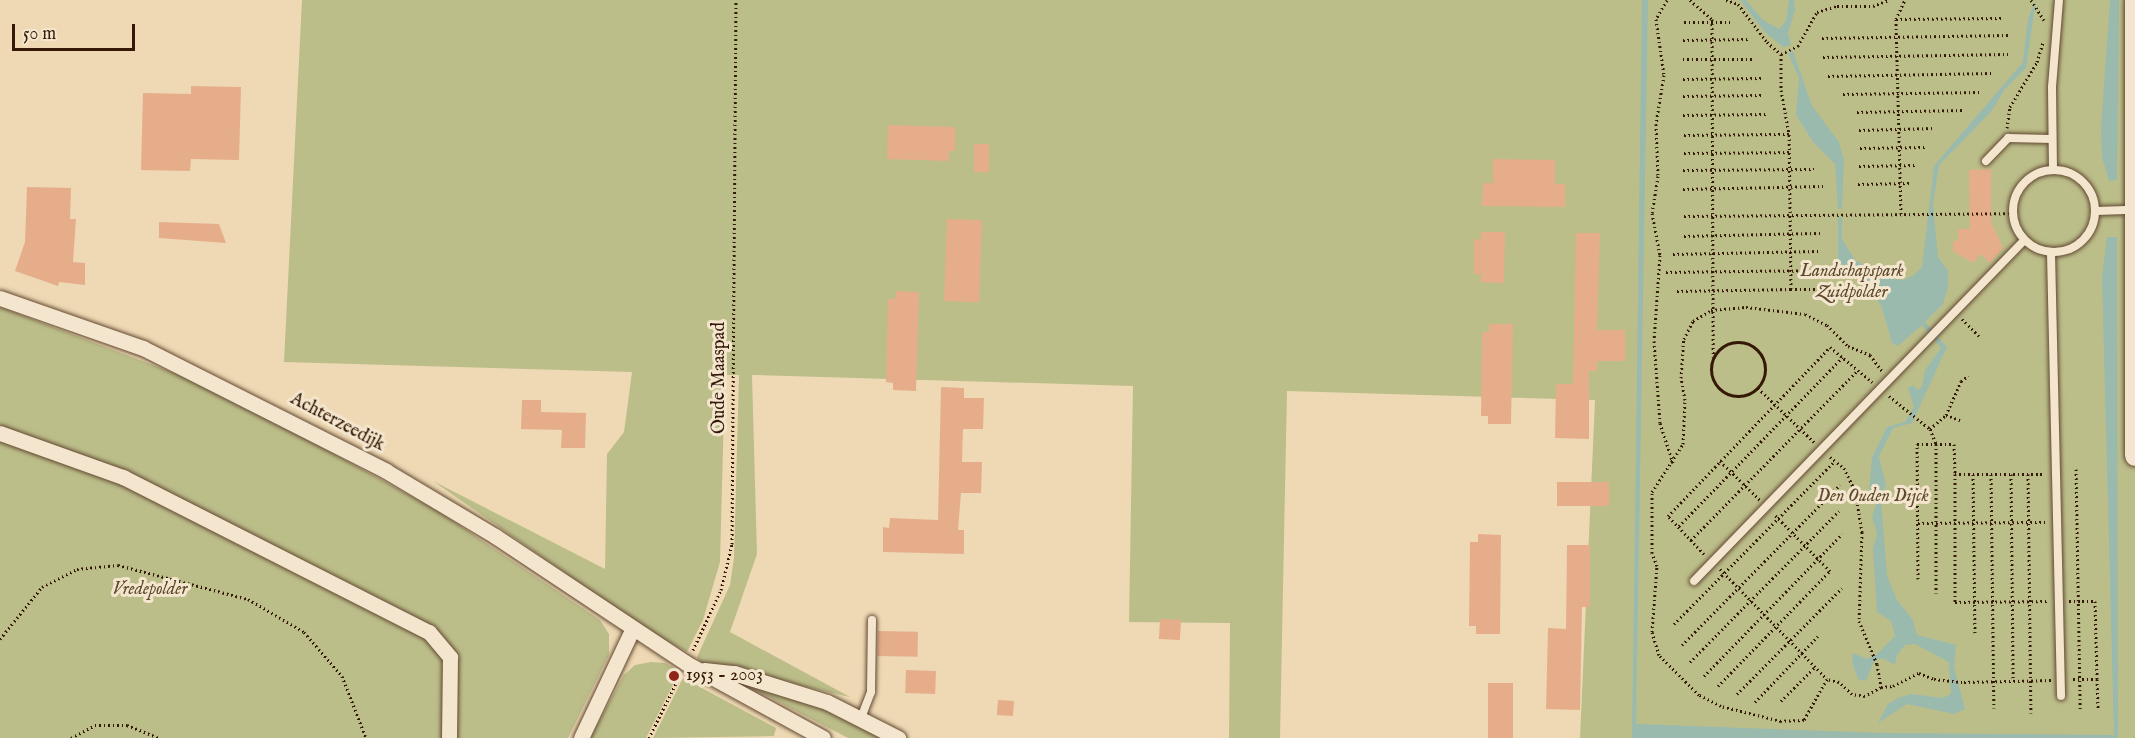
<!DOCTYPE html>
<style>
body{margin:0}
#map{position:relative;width:2135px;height:738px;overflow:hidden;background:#eed9b4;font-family:"IM FELL English",serif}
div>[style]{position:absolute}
.green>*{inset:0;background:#bcbe8a}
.water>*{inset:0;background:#99baad}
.building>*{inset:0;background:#e6ad8b;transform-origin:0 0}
.path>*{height:3px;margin-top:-1.5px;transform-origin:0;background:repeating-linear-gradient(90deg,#351906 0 1.5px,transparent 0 4.5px)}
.path>.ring{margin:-1.5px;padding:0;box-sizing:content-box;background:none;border:3px solid #351906;border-radius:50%}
.roads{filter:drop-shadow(0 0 2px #634932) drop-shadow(0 0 2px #634932)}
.lane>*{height:8px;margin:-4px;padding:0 4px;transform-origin:4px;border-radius:4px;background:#f4e6ce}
.lane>.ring{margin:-4px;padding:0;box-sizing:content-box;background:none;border:8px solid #f4e6ce;border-radius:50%}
.street>*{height:15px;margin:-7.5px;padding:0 7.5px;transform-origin:7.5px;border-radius:7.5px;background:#f4e6ce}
.secondary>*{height:21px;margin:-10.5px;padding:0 10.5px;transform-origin:10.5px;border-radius:10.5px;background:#f4e6ce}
.dots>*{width:16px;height:16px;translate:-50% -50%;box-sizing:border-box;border:3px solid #f4e6ce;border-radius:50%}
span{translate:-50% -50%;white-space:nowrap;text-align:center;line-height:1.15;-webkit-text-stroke:6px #f4e6ce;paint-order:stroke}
.park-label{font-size:18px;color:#5e4b2e;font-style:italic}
.street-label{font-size:18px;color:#351906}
.poi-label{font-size:18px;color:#351906}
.left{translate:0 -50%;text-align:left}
.scale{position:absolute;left:12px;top:24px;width:123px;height:27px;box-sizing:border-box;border:3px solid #351906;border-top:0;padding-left:8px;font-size:18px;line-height:21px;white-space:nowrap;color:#351906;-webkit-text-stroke:4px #f4e6ce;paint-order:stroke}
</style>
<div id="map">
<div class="green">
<div style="clip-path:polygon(302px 0,2135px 0,2135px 738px,1580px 738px,1595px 400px,1287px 391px,1280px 738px,1229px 738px,1230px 623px,1129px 622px,1133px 386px,752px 375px,757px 554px,730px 632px,850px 697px,702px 663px,697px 657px,730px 585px,734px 558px,739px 375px,725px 375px,720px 562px,703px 620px,687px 652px,647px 630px,433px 481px,605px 569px,607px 454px,624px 432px,632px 372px,284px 362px)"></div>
<div style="clip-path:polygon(0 307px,216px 389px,438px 511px,600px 620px,609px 634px,609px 655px,568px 738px,0 738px)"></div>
<div style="clip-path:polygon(651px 662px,665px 663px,680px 671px,646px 738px,590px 738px,624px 675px,635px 665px)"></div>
<div style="clip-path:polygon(683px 678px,776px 728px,774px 736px,653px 738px)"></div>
<div style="clip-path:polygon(733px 678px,814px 704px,883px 738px,848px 738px)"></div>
</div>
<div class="water">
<div style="clip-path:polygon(1642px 0,1648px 0,1636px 724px,1883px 733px,2114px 735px,2102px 277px,2107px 237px,2117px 237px,2118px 738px,1632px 738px)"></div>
<div style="clip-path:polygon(1740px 0,1746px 0,1763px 20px,1779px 29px,1786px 21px,1789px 0,1794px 0,1795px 10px,1788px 33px,1791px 45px,1783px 47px,1765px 32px)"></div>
<div style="clip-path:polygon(2036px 0,2026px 68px,2005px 89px,1991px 112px,1939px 165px,1933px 204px,1938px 257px,1948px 271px,1948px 287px,1943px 304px,1925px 322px,1947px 347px,1912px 423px,1893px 428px,1879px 457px,1886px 485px,1881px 498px,1887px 576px,1897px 600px,1913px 620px,1917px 635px,1956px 645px,1954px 667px,1965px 709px,1954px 714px,1907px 704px,1878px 723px,1888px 704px,1898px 698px,1911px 694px,1943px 698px,1951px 694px,1949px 662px,1915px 644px,1905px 645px,1897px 655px,1895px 665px,1882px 658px,1874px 661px,1866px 681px,1858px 679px,1852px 662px,1853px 653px,1867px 659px,1876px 655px,1895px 636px,1891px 621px,1877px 612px,1873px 549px,1877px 533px,1872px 517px,1877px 502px,1869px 492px,1872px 457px,1887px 427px,1905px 422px,1914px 407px,1908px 388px,1913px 385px,1917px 390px,1922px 387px,1925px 370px,1941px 348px,1922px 325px,1898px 346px,1892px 343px,1882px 308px,1864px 276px,1838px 262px,1838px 217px,1842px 217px,1842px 239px,1855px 260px,1886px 278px,1904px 280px,1914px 275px,1922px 267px,1934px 166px,2023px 62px,2028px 18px)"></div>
<div style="clip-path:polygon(2110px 0,2119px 0,2117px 180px,2109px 181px,2102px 157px,2101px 129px)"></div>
<div style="clip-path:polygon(1793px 51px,1812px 106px,1839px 142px,1844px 160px,1842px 209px,1838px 209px,1835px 164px,1813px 142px,1796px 115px,1799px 78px,1788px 53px)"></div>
</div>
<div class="building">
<div style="clip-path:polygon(191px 86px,241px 87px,239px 160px,191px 159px,190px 171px,141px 170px,143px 93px,191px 94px)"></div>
<div style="clip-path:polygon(888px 125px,955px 127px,955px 151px,949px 151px,949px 161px,887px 159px)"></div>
<div style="left:974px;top:144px;width:15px;height:28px"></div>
<div style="clip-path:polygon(1493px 159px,1555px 160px,1555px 184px,1565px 184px,1565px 207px,1482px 206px,1483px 183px,1493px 183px)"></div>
<div style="clip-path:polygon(1991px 169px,1991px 222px,2003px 248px,1990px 263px,1981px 254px,1973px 263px,1953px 251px,1953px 241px,1958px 241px,1958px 229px,1970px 229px,1969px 170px)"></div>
<div style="clip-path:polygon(27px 187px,71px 188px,70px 219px,76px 219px,73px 262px,85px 263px,85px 285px,59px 282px,58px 286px,15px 271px,25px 242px)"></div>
<div style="left:947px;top:219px;width:35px;height:82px;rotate:2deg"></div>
<div style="clip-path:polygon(159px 222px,219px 224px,226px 243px,159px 238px)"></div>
<div style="clip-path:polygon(1481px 232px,1505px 232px,1504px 283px,1481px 282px,1481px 274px,1474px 274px,1474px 239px,1481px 240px)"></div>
<div style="clip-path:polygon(1576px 233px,1600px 233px,1597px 330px,1625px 330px,1625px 361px,1597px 361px,1597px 371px,1589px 371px,1589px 439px,1555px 438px,1556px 384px,1573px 384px)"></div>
<div style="clip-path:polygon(896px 291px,919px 292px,916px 391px,893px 390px,893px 383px,886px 382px,888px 299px,895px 299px)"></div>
<div style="clip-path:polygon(1489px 324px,1513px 324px,1511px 424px,1488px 424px,1488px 416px,1481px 416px,1482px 332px,1489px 332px)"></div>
<div style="clip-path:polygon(941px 387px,964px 388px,964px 398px,984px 398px,983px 429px,963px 429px,962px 462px,982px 462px,981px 493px,961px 493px,958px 530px,964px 530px,964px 554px,883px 552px,883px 527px,889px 528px,890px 518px,938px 520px)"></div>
<div style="clip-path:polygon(522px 400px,541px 400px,541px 412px,586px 413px,585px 448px,561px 448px,562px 430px,521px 429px)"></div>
<div style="left:1557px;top:482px;width:52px;height:24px"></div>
<div style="clip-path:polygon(1478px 534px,1501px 535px,1500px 634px,1476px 634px,1476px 626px,1469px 626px,1470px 542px,1478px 542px)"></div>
<div style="clip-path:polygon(1567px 545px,1590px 545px,1590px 607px,1582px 607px,1580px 710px,1546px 709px,1548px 628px,1566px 629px)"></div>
<div style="left:1160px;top:619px;width:21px;height:20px;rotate:3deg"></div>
<div style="left:878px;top:631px;width:40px;height:25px;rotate:1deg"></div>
<div style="left:906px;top:670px;width:30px;height:23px;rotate:2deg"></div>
<div style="left:1488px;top:683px;width:25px;height:55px"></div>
<div style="left:998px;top:700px;width:16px;height:15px;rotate:4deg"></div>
</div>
<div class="path">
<div style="left:1667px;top:0;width:22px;rotate:120deg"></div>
<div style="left:1656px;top:19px;width:57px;rotate:81.9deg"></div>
<div style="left:1664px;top:75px;width:50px;rotate:99.3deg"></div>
<div style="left:1656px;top:124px;width:52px;rotate:87.8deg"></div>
<div style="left:1658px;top:176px;width:37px;rotate:99deg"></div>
<div style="left:1652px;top:213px;width:43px;rotate:79.2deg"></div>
<div style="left:1660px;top:255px;width:86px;rotate:94deg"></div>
<div style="left:1654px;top:341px;width:82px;rotate:85.8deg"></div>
<div style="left:1660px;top:423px;width:42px;rotate:72deg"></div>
<div style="left:1690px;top:0;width:29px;rotate:41deg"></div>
<div style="left:1712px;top:19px;width:338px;rotate:89.8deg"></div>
<div style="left:1726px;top:0;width:13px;rotate:18deg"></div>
<div style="left:1738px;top:4px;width:48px;rotate:52.7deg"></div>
<div style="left:1767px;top:42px;width:18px;rotate:41deg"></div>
<div style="left:1781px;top:54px;width:19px;rotate:-25deg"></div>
<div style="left:1798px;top:46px;width:39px;rotate:-61deg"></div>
<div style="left:1817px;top:12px;width:21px;rotate:-17deg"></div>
<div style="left:1837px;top:6px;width:36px"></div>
<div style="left:1873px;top:6px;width:17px;rotate:-21deg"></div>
<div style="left:2031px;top:0;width:24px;rotate:57deg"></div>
<div style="left:1896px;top:19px;width:106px;rotate:-0.5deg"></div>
<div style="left:1684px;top:22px;width:46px"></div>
<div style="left:1822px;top:38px;width:187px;rotate:-0.9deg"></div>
<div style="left:1683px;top:40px;width:65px;rotate:-0.9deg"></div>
<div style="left:1781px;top:54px;width:36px;rotate:90deg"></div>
<div style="left:1781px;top:90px;width:45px;rotate:79.7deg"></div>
<div style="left:1823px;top:57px;width:185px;rotate:-0.9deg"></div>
<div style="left:1683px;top:59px;width:71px"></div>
<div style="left:1828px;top:76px;width:165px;rotate:-1deg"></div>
<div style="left:1683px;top:79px;width:78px;rotate:-0.7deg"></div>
<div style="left:1843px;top:94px;width:138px;rotate:-0.8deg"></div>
<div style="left:1683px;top:96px;width:78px;rotate:-0.7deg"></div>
<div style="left:1857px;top:112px;width:107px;rotate:-1.1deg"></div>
<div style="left:1683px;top:115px;width:84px;rotate:-0.7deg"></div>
<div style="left:2007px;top:128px;width:21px;rotate:-82deg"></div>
<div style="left:2010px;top:107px;width:52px;rotate:-59deg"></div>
<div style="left:2037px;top:62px;width:21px;rotate:-73deg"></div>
<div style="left:1859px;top:130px;width:76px;rotate:-1.5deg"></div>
<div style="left:1860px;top:148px;width:65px;rotate:-0.9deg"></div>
<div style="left:1684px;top:153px;width:105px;rotate:-0.5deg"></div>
<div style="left:1859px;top:166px;width:57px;rotate:-1deg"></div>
<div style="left:1683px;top:170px;width:131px;rotate:-0.4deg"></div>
<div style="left:1858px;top:184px;width:54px;rotate:-1.1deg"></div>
<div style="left:1683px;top:189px;width:140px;rotate:-1.2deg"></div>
<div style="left:1901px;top:214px;width:195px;rotate:-91.5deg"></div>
<div style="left:1896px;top:19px;width:21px;rotate:-65deg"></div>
<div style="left:1684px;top:216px;width:328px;rotate:-0.5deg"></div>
<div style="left:1684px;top:236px;width:136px;rotate:-1.3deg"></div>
<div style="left:1673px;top:254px;width:147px;rotate:-1.2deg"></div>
<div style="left:1666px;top:272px;width:153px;rotate:-0.7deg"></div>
<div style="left:1791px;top:289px;width:29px"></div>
<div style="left:1677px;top:291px;width:114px;rotate:-1deg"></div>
<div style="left:1791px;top:289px;width:155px;rotate:-90.7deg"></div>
<div style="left:1789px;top:134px;width:106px;rotate:179.5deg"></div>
<div style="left:1962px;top:319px;width:24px;rotate:45deg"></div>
<div class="ring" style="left:1711px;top:342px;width:51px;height:51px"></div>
<div style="left:1758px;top:388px;width:78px;rotate:44deg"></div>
<div style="left:1889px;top:396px;width:53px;rotate:38.8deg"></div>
<div style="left:1930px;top:429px;width:16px;rotate:68deg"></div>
<div style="left:1936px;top:444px;width:18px"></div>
<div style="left:1954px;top:444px;width:30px;rotate:88deg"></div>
<div style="left:1955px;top:474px;width:89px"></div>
<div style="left:1946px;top:415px;width:37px;rotate:-66deg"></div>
<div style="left:1961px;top:381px;width:9px;rotate:-36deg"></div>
<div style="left:1930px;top:429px;width:21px;rotate:-41deg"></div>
<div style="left:1946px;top:415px;width:15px;rotate:20deg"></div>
<div style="left:1830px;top:457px;width:18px;rotate:38deg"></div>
<div style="left:1844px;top:468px;width:25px;rotate:64deg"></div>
<div style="left:1855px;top:491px;width:42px;rotate:80.3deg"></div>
<div style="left:1862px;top:532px;width:89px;rotate:91.9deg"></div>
<div style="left:1859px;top:621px;width:47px;rotate:67.3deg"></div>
<div style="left:1877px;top:664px;width:23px;rotate:80deg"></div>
<div style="left:1881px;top:687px;width:18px;rotate:151deg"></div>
<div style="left:1865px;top:696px;width:13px;rotate:-171deg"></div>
<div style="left:1852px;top:694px;width:18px;rotate:-137deg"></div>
<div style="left:1839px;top:682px;width:12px;rotate:-166deg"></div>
<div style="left:1827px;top:679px;width:47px;rotate:119.3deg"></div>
<div style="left:1804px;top:720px;width:23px;rotate:178deg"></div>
<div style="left:1781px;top:721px;width:62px;rotate:-166deg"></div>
<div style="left:1721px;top:706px;width:25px;rotate:-153deg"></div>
<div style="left:1699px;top:695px;width:57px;rotate:-135deg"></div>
<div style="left:1659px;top:655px;width:24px;rotate:-107deg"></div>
<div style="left:1652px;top:632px;width:66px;rotate:-85.7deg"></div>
<div style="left:1657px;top:566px;width:14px;rotate:-111deg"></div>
<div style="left:1652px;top:553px;width:61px;rotate:-90deg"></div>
<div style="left:1652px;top:492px;width:57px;rotate:-57.1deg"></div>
<div style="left:1683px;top:444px;width:44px;rotate:-87.4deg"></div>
<div style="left:1685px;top:400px;width:22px;rotate:-100deg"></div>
<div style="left:1681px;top:378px;width:39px;rotate:-86deg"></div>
<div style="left:1684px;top:339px;width:20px;rotate:-63deg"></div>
<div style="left:1693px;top:321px;width:21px;rotate:-31deg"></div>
<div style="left:1711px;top:310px;width:35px;rotate:-5deg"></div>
<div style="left:1746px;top:307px;width:59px;rotate:6.8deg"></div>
<div style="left:1805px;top:314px;width:25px;rotate:27deg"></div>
<div style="left:1827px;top:325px;width:30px;rotate:45deg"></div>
<div style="left:1848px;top:346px;width:24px;rotate:22deg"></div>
<div style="left:1870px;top:355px;width:21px;rotate:53deg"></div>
<div style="left:1720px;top:461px;width:56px;rotate:44.3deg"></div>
<div style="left:2076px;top:469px;width:240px;rotate:89deg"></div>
<div style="left:1955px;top:474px;width:128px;rotate:90deg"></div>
<div style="left:1955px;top:602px;width:93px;rotate:-0.6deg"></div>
<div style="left:1973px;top:474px;width:159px;rotate:89.3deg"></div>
<div style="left:1991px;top:474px;width:234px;rotate:89.3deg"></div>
<div style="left:2011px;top:474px;width:206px;rotate:89.4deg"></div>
<div style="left:2028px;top:474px;width:239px;rotate:89.3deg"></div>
<div style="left:1918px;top:523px;width:127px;rotate:-0.5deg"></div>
<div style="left:1679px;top:526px;width:235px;rotate:-45.9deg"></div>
<div style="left:1691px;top:540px;width:238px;rotate:-45.5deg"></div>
<div style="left:1704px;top:554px;width:52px;rotate:-133.5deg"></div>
<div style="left:1668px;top:516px;width:234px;rotate:-46.2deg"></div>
<div style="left:1830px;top:347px;width:55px;rotate:39.8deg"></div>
<div style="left:1720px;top:569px;width:153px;rotate:45.8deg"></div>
<div style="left:1918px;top:579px;width:135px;rotate:-90.4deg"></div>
<div style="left:1917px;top:444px;width:19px"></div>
<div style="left:1936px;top:444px;width:149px;rotate:90deg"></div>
<div style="left:2069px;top:601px;width:26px"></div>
<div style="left:2095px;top:601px;width:78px;rotate:88.5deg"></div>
<div style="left:2097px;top:679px;width:24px;rotate:180deg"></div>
<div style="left:1674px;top:624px;width:229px;rotate:-45.4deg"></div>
<div style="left:0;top:639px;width:67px;rotate:-51.1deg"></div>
<div style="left:42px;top:587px;width:39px;rotate:-27deg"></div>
<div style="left:77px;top:569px;width:41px;rotate:-5.6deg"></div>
<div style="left:118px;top:565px;width:134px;rotate:14.7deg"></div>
<div style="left:248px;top:599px;width:65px;rotate:30.5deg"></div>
<div style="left:304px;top:632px;width:58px;rotate:49.2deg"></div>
<div style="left:342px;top:676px;width:66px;rotate:68.8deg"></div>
<div style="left:1682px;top:645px;width:225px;rotate:-45.4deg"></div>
<div style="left:693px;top:650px;width:66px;rotate:-65deg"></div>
<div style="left:721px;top:590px;width:47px;rotate:-76.6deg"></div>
<div style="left:732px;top:544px;width:544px;rotate:-89.58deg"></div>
<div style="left:1690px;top:662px;width:212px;rotate:-45.4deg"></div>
<div style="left:1704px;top:676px;width:198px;rotate:-45.8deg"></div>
<div style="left:2097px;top:679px;width:30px;rotate:88deg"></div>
<div style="left:1718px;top:686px;width:161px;rotate:-45.8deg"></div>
<div style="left:1830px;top:571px;width:78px;rotate:-134.5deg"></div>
<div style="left:1881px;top:687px;width:12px;rotate:-5deg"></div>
<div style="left:1893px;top:686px;width:29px;rotate:-27deg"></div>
<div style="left:1919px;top:673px;width:16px;rotate:22deg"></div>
<div style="left:1934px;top:679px;width:30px;rotate:6deg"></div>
<div style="left:1964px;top:682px;width:87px;rotate:-1.3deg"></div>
<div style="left:1737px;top:694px;width:149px;rotate:-45.3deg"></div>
<div style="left:1781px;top:701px;width:48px;rotate:-45deg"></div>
<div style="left:1755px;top:702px;width:91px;rotate:-46.3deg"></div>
<div style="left:71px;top:738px;width:27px;rotate:-28deg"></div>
<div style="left:95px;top:725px;width:32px"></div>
<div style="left:127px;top:725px;width:35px;rotate:22deg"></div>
<div style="left:649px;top:738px;width:70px;rotate:-63.8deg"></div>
</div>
<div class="roads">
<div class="lane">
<div style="left:1986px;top:161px;width:32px;rotate:-46deg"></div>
<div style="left:2008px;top:138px;width:44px;rotate:1.3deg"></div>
<div class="ring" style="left:2013px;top:170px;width:74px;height:74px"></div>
<div style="left:2053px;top:170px;width:83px;rotate:-90.7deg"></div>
<div style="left:2052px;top:87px;width:87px;rotate:-85.4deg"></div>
<div style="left:2096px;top:211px;width:37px;rotate:-2deg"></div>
<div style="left:2051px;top:253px;width:443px;rotate:88.7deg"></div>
<div style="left:1694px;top:581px;width:475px;rotate:-45.9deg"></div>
<div style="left:861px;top:718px;width:28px;rotate:-69deg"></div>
<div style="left:871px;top:692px;width:72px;rotate:-89.2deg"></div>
</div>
<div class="street">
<div style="left:0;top:298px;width:151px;rotate:19.3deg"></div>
<div style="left:143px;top:348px;width:272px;rotate:26.8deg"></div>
<div style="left:386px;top:471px;width:127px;rotate:30.8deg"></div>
<div style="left:495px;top:536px;width:229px;rotate:33.6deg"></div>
<div style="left:686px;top:663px;width:156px;rotate:28.7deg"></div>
<div style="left:0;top:433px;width:131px;rotate:19.7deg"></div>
<div style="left:123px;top:477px;width:343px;rotate:26.9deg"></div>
<div style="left:429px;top:632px;width:33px;rotate:50deg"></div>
<div style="left:450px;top:657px;width:81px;rotate:90.7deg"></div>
<div style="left:704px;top:670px;width:30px;rotate:6deg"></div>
<div style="left:734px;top:673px;width:97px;rotate:17.3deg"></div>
<div style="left:827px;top:702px;width:80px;rotate:26.9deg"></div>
<div style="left:581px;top:738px;width:119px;rotate:-64.7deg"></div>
</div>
<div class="secondary">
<div style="left:2135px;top:0;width:455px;rotate:90deg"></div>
</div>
</div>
<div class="dots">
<div style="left:674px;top:676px;background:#8f2418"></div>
</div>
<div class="park-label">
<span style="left:1852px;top:283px">Landschapspark<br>Zuidpolder</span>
<span style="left:1873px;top:497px">Den Ouden Dijck</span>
<span style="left:150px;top:590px">Vredepolder</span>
</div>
<div class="street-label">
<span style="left:720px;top:378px;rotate:-90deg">Oude Maaspad</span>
<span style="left:337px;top:423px;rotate:28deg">Achterzeedijk</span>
</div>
<div class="poi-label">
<span class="left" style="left:686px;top:676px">1953 - 2003</span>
</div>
<div class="scale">50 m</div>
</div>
